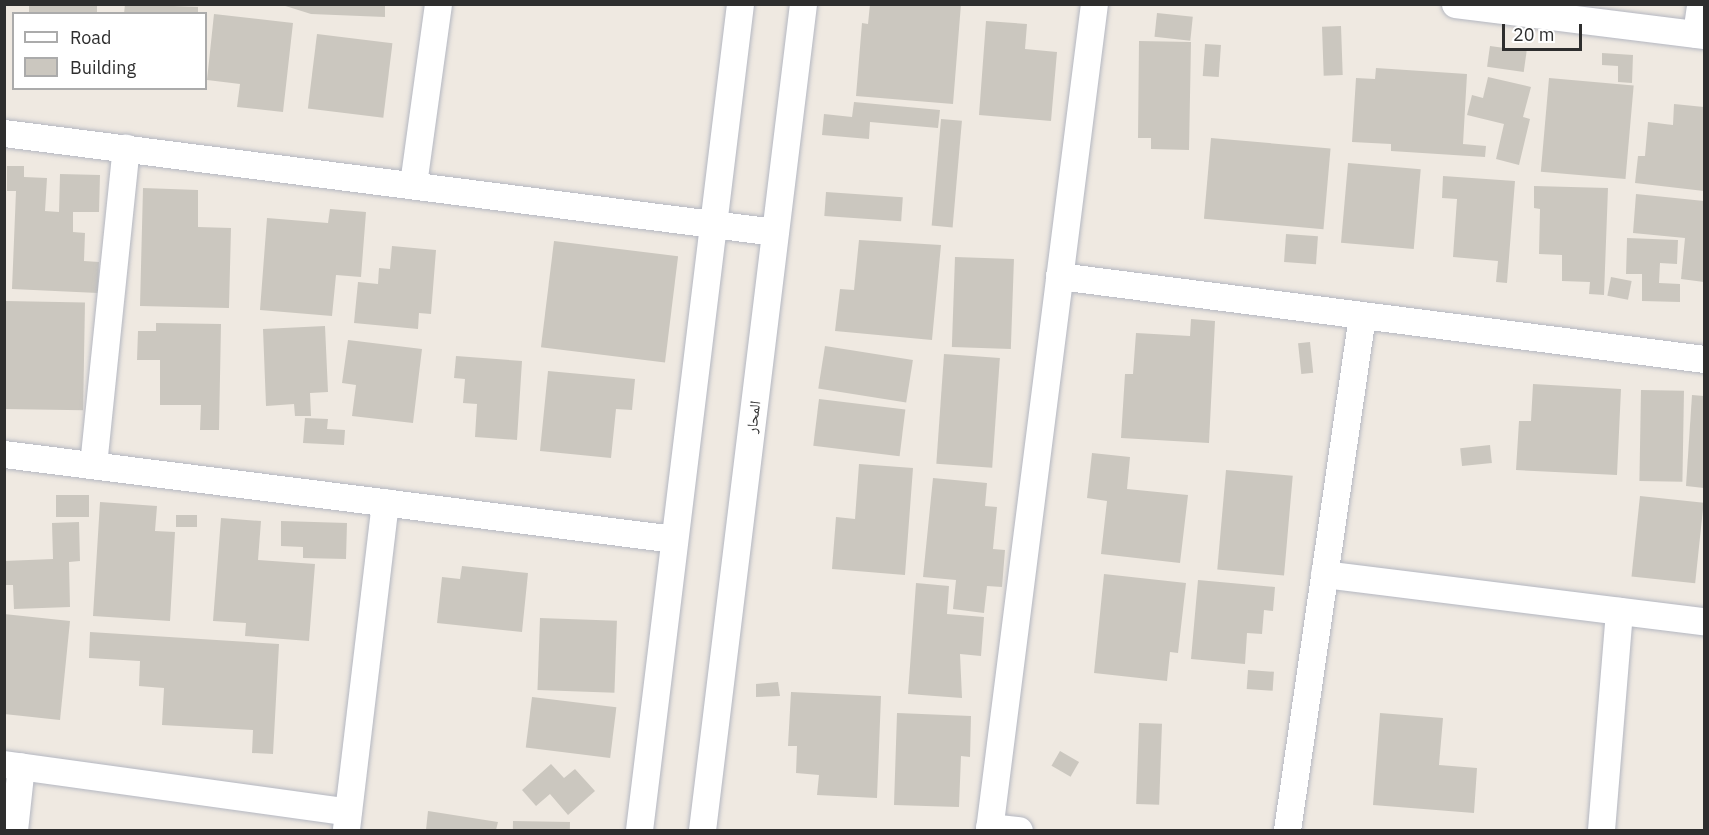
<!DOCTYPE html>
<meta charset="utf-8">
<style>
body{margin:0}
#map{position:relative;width:1709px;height:835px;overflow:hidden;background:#efe9e1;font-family:"IBM Plex Sans","Noto Naskh Arabic",sans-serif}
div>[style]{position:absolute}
.building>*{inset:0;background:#cbc7bf;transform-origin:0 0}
.roads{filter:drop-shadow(0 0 2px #b4b7c1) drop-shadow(0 0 2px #b4b7c1)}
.minor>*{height:27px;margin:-13.5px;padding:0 13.5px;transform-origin:13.5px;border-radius:13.5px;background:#fff}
span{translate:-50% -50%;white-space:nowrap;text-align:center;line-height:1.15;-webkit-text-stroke:4.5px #fff;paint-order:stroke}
.street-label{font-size:15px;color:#2e2e2e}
.frame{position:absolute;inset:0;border:6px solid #2e2e2e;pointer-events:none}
.legend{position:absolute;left:12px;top:12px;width:195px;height:78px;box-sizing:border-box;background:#fff;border:2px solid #ababab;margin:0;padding:8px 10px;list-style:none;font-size:18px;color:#2e2e2e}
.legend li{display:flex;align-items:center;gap:12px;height:30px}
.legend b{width:30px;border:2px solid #ababab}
.scale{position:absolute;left:1502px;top:24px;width:80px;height:27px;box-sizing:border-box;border:3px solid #2e2e2e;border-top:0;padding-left:8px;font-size:18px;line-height:21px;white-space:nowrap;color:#2e2e2e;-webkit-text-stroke:4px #fff;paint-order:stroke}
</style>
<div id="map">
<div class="building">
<div style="left:29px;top:4px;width:68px;height:10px"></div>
<div style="clip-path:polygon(125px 4px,198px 7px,198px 14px,124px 14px)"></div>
<div style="clip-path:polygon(279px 4px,385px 4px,385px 17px,311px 14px)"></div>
<div style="clip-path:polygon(870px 4px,961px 4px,953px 104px,856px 96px,862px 23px,868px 24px)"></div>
<div style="left:1157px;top:13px;width:36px;height:24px;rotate:6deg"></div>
<div style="clip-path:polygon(214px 14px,293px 23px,283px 112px,237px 107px,240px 84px,207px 80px)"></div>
<div style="clip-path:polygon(986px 21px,1027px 24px,1025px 49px,1057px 52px,1051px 121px,979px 115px)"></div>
<div style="left:1341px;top:26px;width:49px;height:19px;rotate:88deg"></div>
<div style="left:317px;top:34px;width:76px;height:75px;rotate:7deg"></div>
<div style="clip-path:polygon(1139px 41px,1191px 42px,1189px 150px,1151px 149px,1151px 138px,1138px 138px)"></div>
<div style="left:1205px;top:44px;width:16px;height:32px;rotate:4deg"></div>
<div style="left:1490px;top:46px;width:37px;height:21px;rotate:8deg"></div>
<div style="clip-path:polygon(1602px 53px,1633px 55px,1632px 83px,1618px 82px,1618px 66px,1602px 65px)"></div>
<div style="clip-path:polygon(1376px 68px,1467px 74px,1463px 144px,1486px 146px,1485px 157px,1391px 151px,1391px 144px,1352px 142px,1356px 78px,1375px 79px)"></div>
<div style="clip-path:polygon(1488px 77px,1531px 87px,1523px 117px,1530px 119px,1519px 165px,1496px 159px,1504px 124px,1467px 115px,1472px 95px,1483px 98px)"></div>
<div style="left:1549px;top:78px;width:85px;height:94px;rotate:5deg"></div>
<div style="clip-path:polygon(854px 102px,940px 110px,938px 128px,870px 122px,869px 139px,822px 135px,824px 114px,852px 117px)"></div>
<div style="clip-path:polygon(1674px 104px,1704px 107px,1704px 191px,1635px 183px,1638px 156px,1645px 156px,1648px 122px,1673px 125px)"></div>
<div style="left:941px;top:119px;width:21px;height:107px;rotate:5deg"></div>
<div style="left:1211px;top:138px;width:120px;height:81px;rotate:5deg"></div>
<div style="left:1348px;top:163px;width:73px;height:80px;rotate:5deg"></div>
<div style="clip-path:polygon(7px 166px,24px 166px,24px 177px,47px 178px,45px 211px,59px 212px,60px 174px,100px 175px,99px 212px,73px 212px,73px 232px,85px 233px,84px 261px,99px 262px,98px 293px,12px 289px,16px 191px,7px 191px)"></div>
<div style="clip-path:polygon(1443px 176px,1515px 181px,1507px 283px,1496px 282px,1498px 261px,1453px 257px,1457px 199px,1442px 198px)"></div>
<div style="clip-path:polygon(1534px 186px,1608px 188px,1604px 295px,1589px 294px,1590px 282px,1562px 281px,1562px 255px,1539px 254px,1540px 209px,1534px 208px)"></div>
<div style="clip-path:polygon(143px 188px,198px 190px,198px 227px,231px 228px,229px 308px,140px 306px)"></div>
<div style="left:826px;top:192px;width:77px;height:24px;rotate:4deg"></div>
<div style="clip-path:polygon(1636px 194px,1704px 201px,1704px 282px,1681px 279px,1685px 238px,1633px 233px)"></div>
<div style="clip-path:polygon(330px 209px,366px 212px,361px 277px,336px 275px,332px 316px,260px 310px,267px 218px,328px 223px)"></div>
<div style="left:1286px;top:234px;width:32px;height:28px;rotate:4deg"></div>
<div style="clip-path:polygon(1627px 238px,1678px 240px,1677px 264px,1660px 263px,1659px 283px,1680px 284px,1680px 302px,1642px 301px,1642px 274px,1626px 274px)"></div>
<div style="clip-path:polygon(859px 240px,941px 245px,932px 340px,835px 331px,840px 289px,854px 290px)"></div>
<div style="left:554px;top:241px;width:125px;height:107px;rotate:7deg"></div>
<div style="clip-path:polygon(392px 246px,436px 250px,431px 314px,419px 313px,418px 329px,354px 323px,358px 282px,378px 284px,379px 268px,390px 269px)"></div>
<div style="left:955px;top:257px;width:59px;height:90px;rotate:2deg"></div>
<div style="left:1611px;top:277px;width:21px;height:19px;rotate:11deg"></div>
<div style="left:6px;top:301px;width:79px;height:108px;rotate:1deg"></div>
<div style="clip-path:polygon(1191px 319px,1215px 321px,1209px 443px,1121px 438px,1125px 374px,1133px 374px,1136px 333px,1190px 336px)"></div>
<div style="clip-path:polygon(156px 323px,221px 324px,219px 430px,200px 430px,201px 405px,160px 405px,160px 360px,137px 360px,138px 331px,156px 331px)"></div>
<div style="clip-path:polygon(325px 326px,328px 392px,310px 393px,311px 416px,295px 416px,294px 404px,266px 406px,263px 329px)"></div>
<div style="clip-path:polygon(348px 340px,422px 349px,413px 423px,352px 416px,356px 385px,342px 383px)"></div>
<div style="left:1310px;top:342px;width:31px;height:12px;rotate:84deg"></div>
<div style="left:825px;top:346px;width:89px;height:43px;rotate:9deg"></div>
<div style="left:944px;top:354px;width:56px;height:110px;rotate:4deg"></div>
<div style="clip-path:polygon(456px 356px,522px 361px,517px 440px,475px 437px,477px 404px,463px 403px,465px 379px,454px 378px)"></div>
<div style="clip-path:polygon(548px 371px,635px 379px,632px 410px,616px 409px,611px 458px,540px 451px)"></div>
<div style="clip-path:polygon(1533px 384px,1621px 389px,1617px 475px,1516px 470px,1519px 421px,1531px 421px)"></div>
<div style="left:1641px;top:390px;width:43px;height:91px;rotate:1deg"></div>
<div style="clip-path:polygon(1692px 395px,1704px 396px,1704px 488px,1686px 486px)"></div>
<div style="left:819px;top:399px;width:87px;height:47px;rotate:7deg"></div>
<div style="clip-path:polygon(305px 418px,328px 419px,327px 429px,345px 430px,344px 445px,303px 443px)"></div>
<div style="left:1490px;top:445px;width:18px;height:30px;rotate:84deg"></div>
<div style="clip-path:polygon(1092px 453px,1130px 457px,1127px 489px,1188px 495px,1180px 563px,1101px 554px,1107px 501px,1087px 498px)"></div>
<div style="clip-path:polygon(859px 464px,913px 468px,905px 575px,832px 569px,836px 517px,855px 519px)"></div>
<div style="left:1226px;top:470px;width:67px;height:100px;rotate:5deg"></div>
<div style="clip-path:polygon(933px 478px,987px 483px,985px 506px,997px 507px,993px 549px,1005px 550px,1002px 587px,987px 586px,984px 613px,953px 609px,956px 580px,923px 577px)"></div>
<div style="left:56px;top:495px;width:33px;height:22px"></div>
<div style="left:1640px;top:496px;width:64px;height:81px;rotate:6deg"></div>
<div style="clip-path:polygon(100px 502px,157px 506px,155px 531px,175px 532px,170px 621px,93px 616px)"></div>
<div style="left:176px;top:515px;width:21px;height:12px"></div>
<div style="clip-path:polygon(221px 518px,261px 521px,258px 560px,315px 564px,309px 641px,245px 636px,246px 623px,213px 621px)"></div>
<div style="clip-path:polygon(281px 521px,347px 523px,346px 559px,303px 558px,303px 547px,281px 546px)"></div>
<div style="clip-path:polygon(79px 522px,80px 561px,69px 562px,70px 607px,14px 609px,13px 585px,4px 585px,4px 561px,53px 559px,52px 523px)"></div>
<div style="clip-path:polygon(462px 566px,528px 573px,522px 632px,437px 623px,442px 577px,460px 579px)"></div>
<div style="clip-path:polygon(1104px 574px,1186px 583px,1178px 653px,1170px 652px,1167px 681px,1094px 673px)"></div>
<div style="clip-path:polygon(1198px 580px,1275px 587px,1273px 611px,1264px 610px,1262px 634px,1247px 633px,1245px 664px,1191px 659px)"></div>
<div style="clip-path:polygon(916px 583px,949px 586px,947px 614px,984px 617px,981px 656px,960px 654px,962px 698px,908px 694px)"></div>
<div style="clip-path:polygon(4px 614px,70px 621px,60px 720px,4px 714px)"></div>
<div style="left:540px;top:618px;width:77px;height:72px;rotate:2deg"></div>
<div style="clip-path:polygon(90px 632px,279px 644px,273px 754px,252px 753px,253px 730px,162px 725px,164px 688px,139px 686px,140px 661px,89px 658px)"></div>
<div style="left:1248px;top:670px;width:26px;height:19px;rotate:4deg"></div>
<div style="clip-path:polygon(778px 682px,780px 696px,756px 697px,756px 684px)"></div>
<div style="clip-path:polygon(791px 692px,881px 696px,877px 798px,817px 795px,819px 775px,796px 773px,797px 746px,788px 746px)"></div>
<div style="left:532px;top:697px;width:85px;height:51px;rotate:7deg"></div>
<div style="clip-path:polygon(897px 713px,971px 716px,970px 757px,961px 756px,959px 807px,894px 805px)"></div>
<div style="clip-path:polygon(1380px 713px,1443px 718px,1439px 765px,1477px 768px,1474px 813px,1373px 805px)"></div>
<div style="left:1139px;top:723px;width:23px;height:81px;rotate:2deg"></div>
<div style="left:1060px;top:751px;width:22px;height:17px;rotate:30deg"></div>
<div style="clip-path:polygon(551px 764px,564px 778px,575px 769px,595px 791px,568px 815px,550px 794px,536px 806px,522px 790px)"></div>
<div style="clip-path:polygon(428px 811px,498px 822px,496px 830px,426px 830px)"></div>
<div style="left:513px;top:821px;width:57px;height:9px;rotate:1deg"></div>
</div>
<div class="roads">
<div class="minor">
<div style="left:1455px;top:4px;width:251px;rotate:7.1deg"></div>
<div style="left:1696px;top:34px;width:30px;rotate:-82deg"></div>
<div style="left:4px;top:133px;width:777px;rotate:7.32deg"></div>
<div style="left:413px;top:184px;width:182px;rotate:-82.1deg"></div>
<div style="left:1059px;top:276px;width:650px;rotate:7.33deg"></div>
<div style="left:4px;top:454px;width:675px;rotate:7.23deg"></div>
<div style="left:93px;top:465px;width:319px;rotate:-84.1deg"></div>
<div style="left:1324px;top:574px;width:383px;rotate:7.1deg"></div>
<div style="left:4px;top:764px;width:347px;rotate:7.9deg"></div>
<div style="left:989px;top:827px;width:30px;rotate:6deg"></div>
<div style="left:346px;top:829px;width:329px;rotate:-83.2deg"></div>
<div style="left:14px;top:830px;width:64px;rotate:-83.8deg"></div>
<div style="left:639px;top:830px;width:832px;rotate:-83.03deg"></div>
<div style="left:702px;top:830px;width:832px;rotate:-83.03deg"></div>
<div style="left:989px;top:830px;width:833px;rotate:-82.76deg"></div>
<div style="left:1287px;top:830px;width:520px;rotate:-81.71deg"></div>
<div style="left:1601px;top:830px;width:220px;rotate:-85.3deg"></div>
</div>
</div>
<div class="street-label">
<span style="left:753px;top:417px;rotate:-83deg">المحار</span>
</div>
<div class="frame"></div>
<ul class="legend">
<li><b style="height:8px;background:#fff"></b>Road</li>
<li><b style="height:16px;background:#cbc7bf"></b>Building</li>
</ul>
<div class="scale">20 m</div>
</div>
